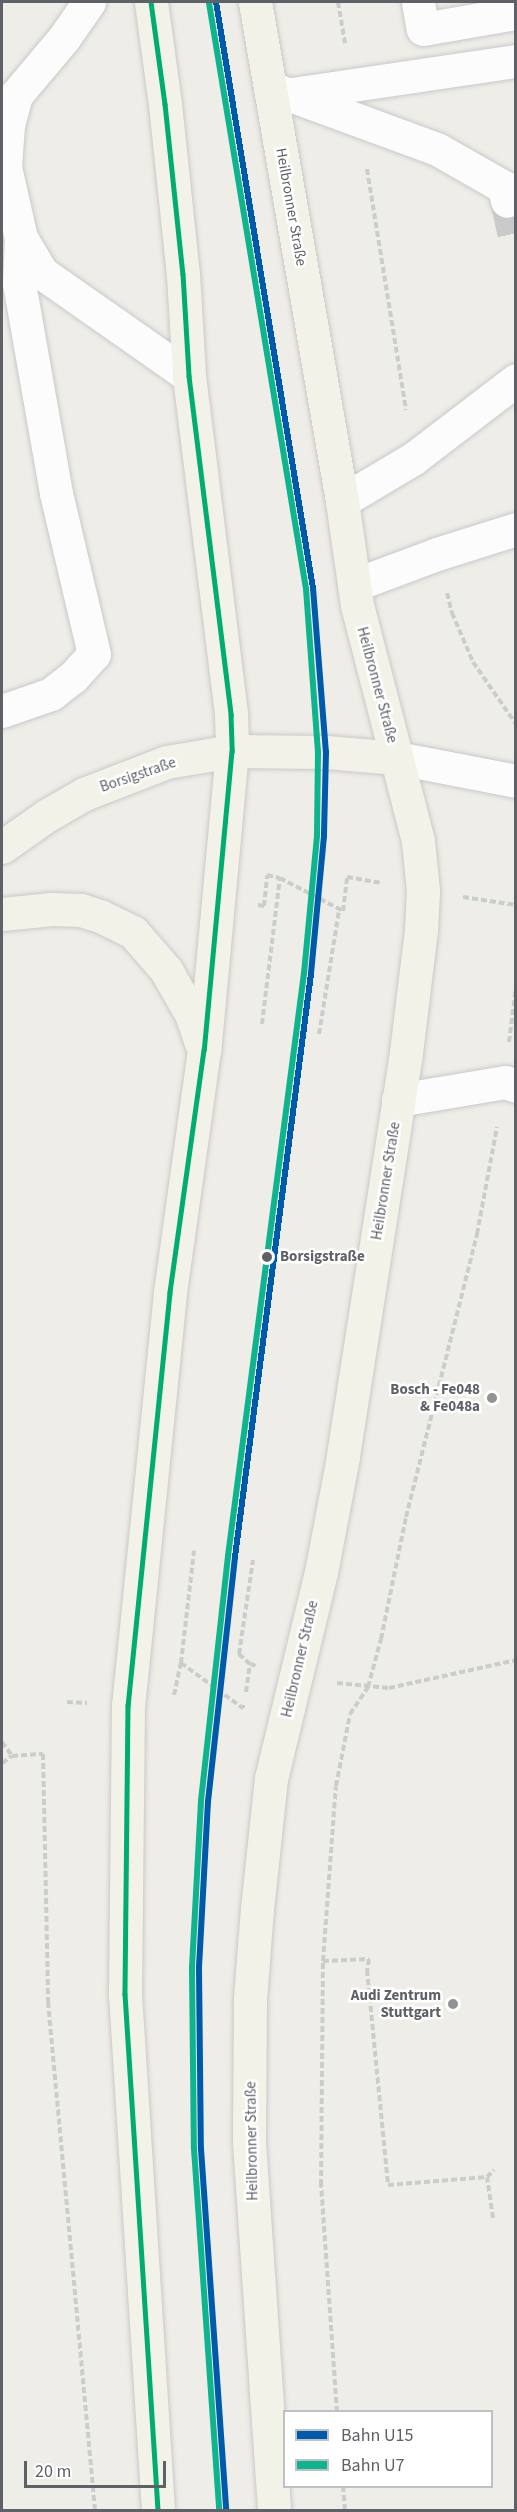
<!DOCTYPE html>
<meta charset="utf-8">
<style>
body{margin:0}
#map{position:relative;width:517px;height:2512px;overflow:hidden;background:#eeede8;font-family:"Source Sans 3",sans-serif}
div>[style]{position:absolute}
.minor-tunnel>*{height:33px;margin-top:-16.5px;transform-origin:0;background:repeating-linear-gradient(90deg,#cacac8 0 33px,transparent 0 49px)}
.path>*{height:4px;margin-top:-2px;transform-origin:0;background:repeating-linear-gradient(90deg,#cacecb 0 6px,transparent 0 9px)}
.roads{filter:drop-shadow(0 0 2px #c9c9c9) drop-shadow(0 0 2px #c9c9c9)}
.minor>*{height:33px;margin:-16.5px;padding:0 16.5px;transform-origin:16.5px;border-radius:16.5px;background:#fcfcfc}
.major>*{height:33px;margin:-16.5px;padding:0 16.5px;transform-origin:16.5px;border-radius:16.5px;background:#f3f2e9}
.bus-1>*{height:4.5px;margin:-2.25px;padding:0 2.25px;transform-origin:2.25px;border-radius:2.25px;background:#00ad70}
.rail-1>*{height:6px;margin:-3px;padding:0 3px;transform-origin:3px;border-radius:3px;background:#005aab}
.rail-2>*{height:6px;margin:-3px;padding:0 3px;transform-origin:3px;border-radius:3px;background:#0eb48d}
.dots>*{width:16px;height:16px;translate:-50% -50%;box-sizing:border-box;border:3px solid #fff;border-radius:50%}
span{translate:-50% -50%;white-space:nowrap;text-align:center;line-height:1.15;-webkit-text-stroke:5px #fff;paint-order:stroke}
.street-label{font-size:15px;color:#5e6166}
.stop-label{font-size:15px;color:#5e6166;font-weight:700}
.left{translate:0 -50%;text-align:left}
.poi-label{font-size:15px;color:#5e6166;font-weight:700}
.right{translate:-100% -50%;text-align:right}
.frame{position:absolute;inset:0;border:3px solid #5e6166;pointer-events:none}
.legend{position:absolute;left:283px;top:2410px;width:210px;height:78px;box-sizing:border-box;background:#fff;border:2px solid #bfc0c2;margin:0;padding:8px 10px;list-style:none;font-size:18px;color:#5e6166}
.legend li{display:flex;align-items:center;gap:12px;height:30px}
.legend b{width:30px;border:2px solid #bfc0c2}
.scale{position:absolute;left:24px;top:2461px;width:142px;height:27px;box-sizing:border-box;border:3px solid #5e6166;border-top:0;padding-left:8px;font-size:18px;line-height:21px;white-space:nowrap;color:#5e6166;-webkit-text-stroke:4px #fff;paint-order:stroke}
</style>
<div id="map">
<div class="minor-tunnel">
<div style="left:507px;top:201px;width:43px;rotate:77.9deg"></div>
</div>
<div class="path">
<div style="left:338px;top:2px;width:42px;rotate:80.3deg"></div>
<div style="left:367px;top:169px;width:244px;rotate:80.8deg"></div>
<div style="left:447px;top:593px;width:21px;rotate:76deg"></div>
<div style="left:452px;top:613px;width:53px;rotate:66.8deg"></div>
<div style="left:473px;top:662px;width:75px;rotate:55.3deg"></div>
<div style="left:463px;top:897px;width:54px;rotate:8.6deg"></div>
<div style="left:258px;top:905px;width:6px;rotate:9deg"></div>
<div style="left:264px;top:906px;width:31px;rotate:-84deg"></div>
<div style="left:267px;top:875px;width:13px;rotate:13deg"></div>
<div style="left:280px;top:878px;width:71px;rotate:27.6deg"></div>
<div style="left:343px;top:911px;width:34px;rotate:-83deg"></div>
<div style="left:347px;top:877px;width:35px;rotate:10deg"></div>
<div style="left:262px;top:1024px;width:147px;rotate:-83deg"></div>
<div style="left:319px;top:1034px;width:126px;rotate:-80.8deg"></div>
<div style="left:509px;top:1042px;width:55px;rotate:-82.7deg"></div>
<div style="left:181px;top:1663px;width:113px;rotate:-83.4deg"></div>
<div style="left:250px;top:1664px;width:15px;rotate:-138deg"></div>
<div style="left:239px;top:1654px;width:95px;rotate:-81.5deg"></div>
<div style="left:337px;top:1683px;width:52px;rotate:5.5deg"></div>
<div style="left:389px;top:1688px;width:130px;rotate:-12.4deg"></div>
<div style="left:246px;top:1692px;width:28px;rotate:-82deg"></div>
<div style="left:250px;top:1664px;width:6px;rotate:18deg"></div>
<div style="left:174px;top:1695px;width:33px;rotate:-78deg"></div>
<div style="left:181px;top:1663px;width:77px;rotate:36deg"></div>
<div style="left:243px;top:1708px;width:3px;rotate:-90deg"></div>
<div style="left:67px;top:1702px;width:20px;rotate:3deg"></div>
<div style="left:2px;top:1742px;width:17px;rotate:54deg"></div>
<div style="left:2px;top:1763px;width:12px;rotate:-35deg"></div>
<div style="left:12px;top:1756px;width:31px;rotate:-4deg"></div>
<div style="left:43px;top:1754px;width:248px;rotate:88.8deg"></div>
<div style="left:48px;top:2002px;width:510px;rotate:84.71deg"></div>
<div style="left:323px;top:1961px;width:46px;rotate:-2.5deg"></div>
<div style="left:369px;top:1959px;width:11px;rotate:100deg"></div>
<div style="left:367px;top:1970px;width:216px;rotate:84.4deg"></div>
<div style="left:388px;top:2185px;width:99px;rotate:-4.6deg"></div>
<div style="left:493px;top:2218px;width:41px;rotate:-98.3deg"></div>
<div style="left:487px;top:2177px;width:10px;rotate:-45deg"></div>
<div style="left:337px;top:2412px;width:228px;rotate:-94deg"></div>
<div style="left:321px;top:2185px;width:224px;rotate:-89.5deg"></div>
<div style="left:323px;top:1961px;width:175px;rotate:-85.8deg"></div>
<div style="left:336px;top:1786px;width:73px;rotate:-79deg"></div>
<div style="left:350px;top:1714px;width:32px;rotate:-56deg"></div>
<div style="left:368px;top:1687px;width:50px;rotate:-74.8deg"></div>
<div style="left:381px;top:1639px;width:125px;rotate:-78.4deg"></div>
<div style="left:406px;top:1517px;width:292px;rotate:-75.9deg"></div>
<div style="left:477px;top:1234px;width:109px;rotate:-79.4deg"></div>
<div style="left:343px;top:2486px;width:24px;rotate:85deg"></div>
</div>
<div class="roads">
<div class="minor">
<div style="left:89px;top:2px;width:44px;rotate:124.8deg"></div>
<div style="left:64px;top:38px;width:75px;rotate:130.1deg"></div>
<div style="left:16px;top:95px;width:31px;rotate:105deg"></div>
<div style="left:8px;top:125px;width:42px;rotate:94.1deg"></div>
<div style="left:5px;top:167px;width:73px;rotate:77.3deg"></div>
<div style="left:21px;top:238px;width:41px;rotate:59deg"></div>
<div style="left:42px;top:273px;width:179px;rotate:35deg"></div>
<div style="left:418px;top:2px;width:27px;rotate:80deg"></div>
<div style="left:423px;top:29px;width:94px;rotate:-9.8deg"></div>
<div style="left:271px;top:88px;width:177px;rotate:20.2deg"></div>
<div style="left:437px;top:149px;width:77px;rotate:29.6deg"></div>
<div style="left:504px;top:187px;width:14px;rotate:78deg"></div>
<div style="left:292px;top:94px;width:226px;rotate:-8.4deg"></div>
<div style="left:342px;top:501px;width:84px;rotate:-30.8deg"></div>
<div style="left:414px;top:458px;width:128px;rotate:-37.4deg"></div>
<div style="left:354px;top:585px;width:89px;rotate:-20.5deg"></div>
<div style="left:437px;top:554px;width:83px;rotate:-17.6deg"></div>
<div style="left:2px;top:711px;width:52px;rotate:-19.1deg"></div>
<div style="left:51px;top:694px;width:28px;rotate:-38deg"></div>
<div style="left:73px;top:677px;width:31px;rotate:-48deg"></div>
<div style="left:94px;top:654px;width:165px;rotate:-103.3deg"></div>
<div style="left:56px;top:493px;width:213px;rotate:-100deg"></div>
<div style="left:19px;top:283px;width:45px;rotate:-87.5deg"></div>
<div style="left:397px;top:758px;width:121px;rotate:10.9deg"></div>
<div style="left:398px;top:1100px;width:109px;rotate:-9.5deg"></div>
<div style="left:505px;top:1082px;width:12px;rotate:20deg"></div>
</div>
<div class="major">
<div style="left:151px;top:2px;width:103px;rotate:82.2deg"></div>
<div style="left:165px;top:104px;width:171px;rotate:84deg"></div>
<div style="left:183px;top:274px;width:102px;rotate:86.6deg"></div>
<div style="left:189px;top:376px;width:342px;rotate:82.9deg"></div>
<div style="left:231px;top:715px;width:36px;rotate:88deg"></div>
<div style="left:232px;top:751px;width:300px;rotate:95.3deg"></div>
<div style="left:204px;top:1050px;width:245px;rotate:98deg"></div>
<div style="left:170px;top:1293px;width:414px;rotate:95.8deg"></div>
<div style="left:128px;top:1705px;width:289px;rotate:90.6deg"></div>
<div style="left:125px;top:1994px;width:517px;rotate:86.34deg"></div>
<div style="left:255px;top:2px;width:507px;rotate:80.11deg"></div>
<div style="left:342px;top:501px;width:105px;rotate:81.8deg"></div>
<div style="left:357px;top:605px;width:244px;rotate:75.5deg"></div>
<div style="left:418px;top:841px;width:50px;rotate:84.3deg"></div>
<div style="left:423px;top:891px;width:39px;rotate:93deg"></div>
<div style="left:421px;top:930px;width:124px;rotate:97deg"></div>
<div style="left:406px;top:1053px;width:409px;rotate:98.9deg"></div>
<div style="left:343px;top:1457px;width:117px;rotate:100.8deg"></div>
<div style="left:321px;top:1572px;width:212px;rotate:103.6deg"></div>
<div style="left:271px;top:1778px;width:131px;rotate:96.1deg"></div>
<div style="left:257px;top:1908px;width:92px;rotate:94.4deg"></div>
<div style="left:250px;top:2000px;width:142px;rotate:90.4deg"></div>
<div style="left:249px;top:2142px;width:369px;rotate:86.1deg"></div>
<div style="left:2px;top:847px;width:54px;rotate:-35.2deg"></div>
<div style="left:46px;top:816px;width:44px;rotate:-30.1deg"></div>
<div style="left:84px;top:794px;width:89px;rotate:-21.1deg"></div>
<div style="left:167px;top:762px;width:66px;rotate:-9.6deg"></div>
<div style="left:232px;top:751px;width:94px;rotate:0.6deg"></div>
<div style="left:326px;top:752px;width:71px;rotate:4.8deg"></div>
<div style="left:2px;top:914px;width:50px;rotate:-5.7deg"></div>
<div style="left:52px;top:909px;width:29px;rotate:2deg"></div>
<div style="left:81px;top:910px;width:20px;rotate:18deg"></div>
<div style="left:100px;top:916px;width:37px;rotate:26deg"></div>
<div style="left:133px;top:932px;width:50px;rotate:49deg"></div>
<div style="left:166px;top:970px;width:51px;rotate:60.4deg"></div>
<div style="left:191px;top:1014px;width:31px;rotate:71deg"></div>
</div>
</div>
<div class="bus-1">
<div style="left:151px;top:2px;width:103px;rotate:82.2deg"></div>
<div style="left:165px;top:104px;width:171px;rotate:84deg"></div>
<div style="left:183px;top:274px;width:102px;rotate:86.6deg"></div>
<div style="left:189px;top:376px;width:342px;rotate:82.9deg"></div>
<div style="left:231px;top:715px;width:36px;rotate:88deg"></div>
<div style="left:232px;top:751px;width:300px;rotate:95.3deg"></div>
<div style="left:204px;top:1050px;width:245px;rotate:98deg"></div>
<div style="left:170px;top:1293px;width:414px;rotate:95.8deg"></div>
<div style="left:128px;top:1705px;width:289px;rotate:90.6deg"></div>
<div style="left:125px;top:1994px;width:517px;rotate:86.34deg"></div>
</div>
<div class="rail-1">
<div style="left:216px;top:2px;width:594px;rotate:80.6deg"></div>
<div style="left:313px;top:588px;width:165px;rotate:85.5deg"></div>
<div style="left:326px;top:752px;width:84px;rotate:91.4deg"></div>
<div style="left:324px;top:836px;width:139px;rotate:95.4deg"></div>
<div style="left:311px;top:974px;width:588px;rotate:97.43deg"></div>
<div style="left:235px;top:1557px;width:245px;rotate:96.3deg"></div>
<div style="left:208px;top:1801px;width:168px;rotate:93.1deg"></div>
<div style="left:199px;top:1969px;width:180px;rotate:89.4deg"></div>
<div style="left:201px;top:2149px;width:362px;rotate:86deg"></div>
</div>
<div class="rail-2">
<div style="left:209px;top:3px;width:594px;rotate:80.6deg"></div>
<div style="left:306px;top:589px;width:163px;rotate:85.8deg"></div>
<div style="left:318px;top:752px;width:84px;rotate:90.7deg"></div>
<div style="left:317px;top:836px;width:138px;rotate:95.4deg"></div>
<div style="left:304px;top:973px;width:588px;rotate:97.43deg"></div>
<div style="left:228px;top:1556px;width:246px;rotate:96.3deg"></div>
<div style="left:201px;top:1801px;width:168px;rotate:93.1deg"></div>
<div style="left:192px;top:1969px;width:180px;rotate:89.4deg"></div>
<div style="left:194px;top:2149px;width:362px;rotate:86deg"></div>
</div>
<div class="dots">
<div style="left:267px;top:1257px;background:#5e6166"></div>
<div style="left:492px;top:1398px;background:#909294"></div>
<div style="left:453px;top:2004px;background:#909294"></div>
</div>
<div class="street-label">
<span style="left:291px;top:207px;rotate:80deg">Heilbronner Straße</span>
<span style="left:377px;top:685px;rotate:75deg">Heilbronner Straße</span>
<span style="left:138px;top:775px;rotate:-19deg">Borsigstraße</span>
<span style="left:386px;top:1181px;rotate:-81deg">Heilbronner Straße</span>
<span style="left:300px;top:1659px;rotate:-77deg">Heilbronner Straße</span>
<span style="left:252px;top:2141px;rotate:-91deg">Heilbronner Straße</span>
</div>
<div class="stop-label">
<span class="left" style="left:280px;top:1257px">Borsigstraße</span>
</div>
<div class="poi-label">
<span class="right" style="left:480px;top:1398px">Bosch - Fe048<br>&amp; Fe048a</span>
<span class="right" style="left:441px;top:2004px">Audi Zentrum<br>Stuttgart</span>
</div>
<div class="frame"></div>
<ul class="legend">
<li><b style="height:8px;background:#005aab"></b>Bahn U15</li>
<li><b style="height:8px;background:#0eb48d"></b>Bahn U7</li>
</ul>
<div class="scale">20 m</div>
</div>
